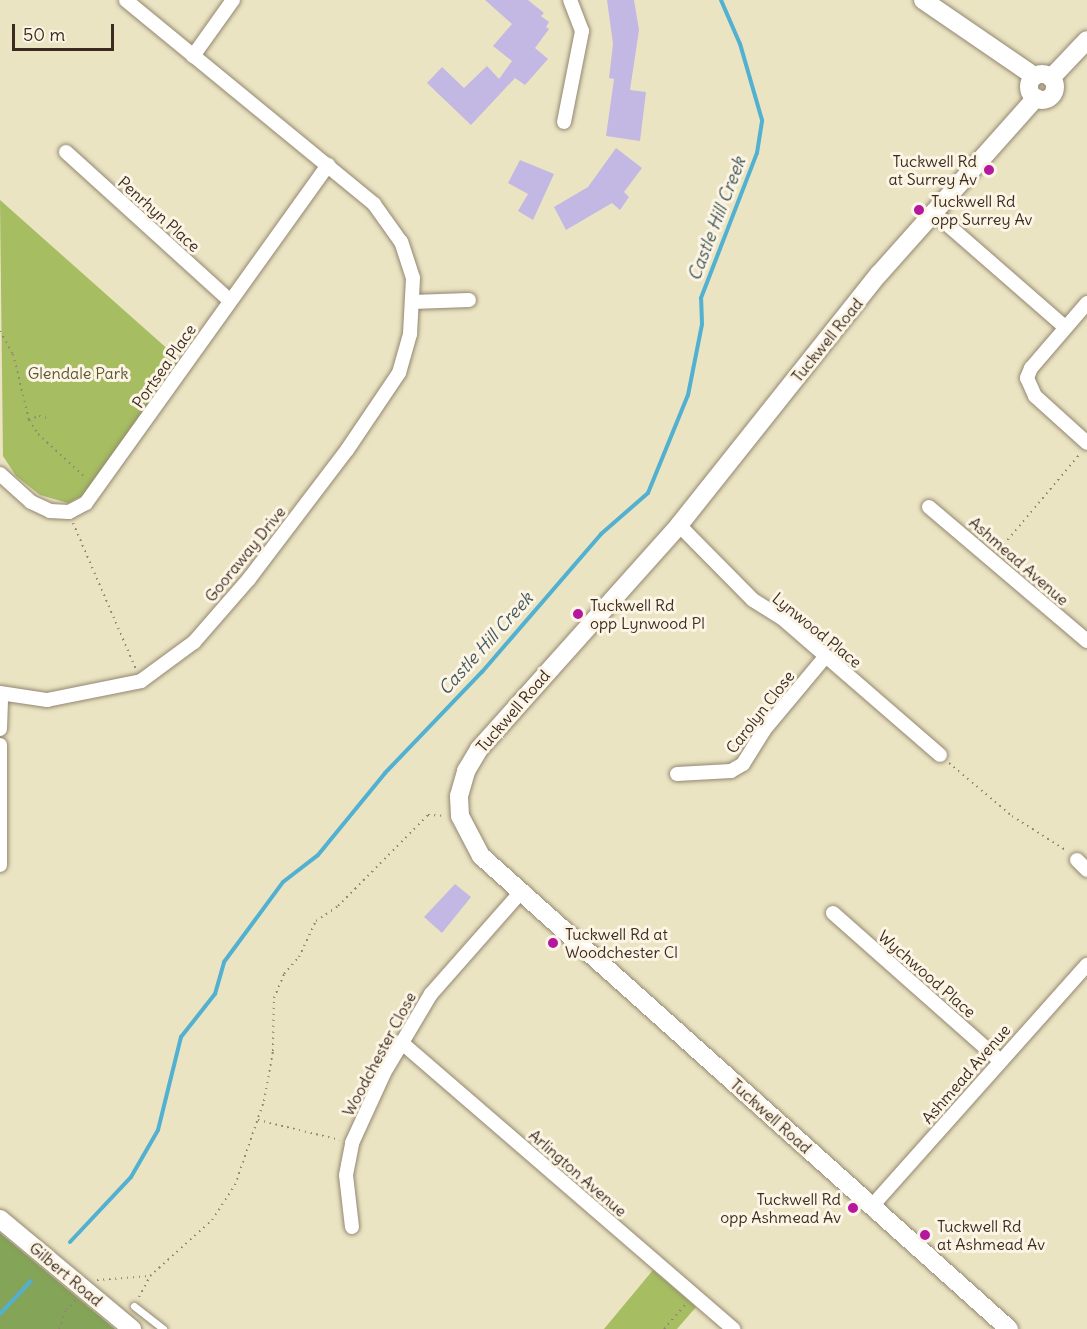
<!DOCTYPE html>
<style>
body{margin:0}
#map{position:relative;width:1087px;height:1329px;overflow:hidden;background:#ebe4c3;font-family:Delius,sans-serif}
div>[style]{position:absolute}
.green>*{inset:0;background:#a6bd62}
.forest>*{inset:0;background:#84a458}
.stream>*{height:4px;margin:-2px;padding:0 2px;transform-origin:2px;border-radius:2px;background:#52b0d0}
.building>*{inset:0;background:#c3b7e4}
.path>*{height:2px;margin-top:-1px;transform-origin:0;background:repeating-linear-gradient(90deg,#938770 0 1.5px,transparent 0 6px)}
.roads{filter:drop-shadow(0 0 2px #938770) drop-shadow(0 0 2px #938770)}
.lane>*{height:7px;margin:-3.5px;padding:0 3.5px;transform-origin:3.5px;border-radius:3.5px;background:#fff}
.street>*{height:14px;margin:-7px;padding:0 7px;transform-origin:7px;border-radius:7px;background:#fff}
.secondary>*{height:18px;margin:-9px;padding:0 9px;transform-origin:9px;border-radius:9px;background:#fff}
.secondary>.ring{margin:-9px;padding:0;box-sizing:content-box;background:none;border:18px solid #fff;border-radius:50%}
.dots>*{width:16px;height:16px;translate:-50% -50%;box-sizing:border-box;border:3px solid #fcf5e5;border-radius:50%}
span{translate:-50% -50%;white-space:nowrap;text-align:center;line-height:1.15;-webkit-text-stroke:6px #fcf5e5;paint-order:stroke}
.poi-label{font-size:16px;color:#3b2a1e}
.right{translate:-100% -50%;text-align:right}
.left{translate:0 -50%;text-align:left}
.street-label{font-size:16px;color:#3b2a1e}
.park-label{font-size:16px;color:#5b5632}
.water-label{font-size:18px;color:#43595c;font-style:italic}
.scale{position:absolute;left:12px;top:24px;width:102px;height:27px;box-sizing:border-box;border:3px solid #3b2a1e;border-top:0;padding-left:8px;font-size:18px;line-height:21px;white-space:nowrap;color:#3b2a1e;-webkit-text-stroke:4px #fcf5e5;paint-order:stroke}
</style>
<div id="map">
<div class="green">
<div style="clip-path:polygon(0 200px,180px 360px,84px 495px,68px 503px,40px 495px,16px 476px,3px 456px)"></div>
<div style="clip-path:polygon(653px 1270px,696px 1307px,677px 1329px,604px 1329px)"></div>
</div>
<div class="forest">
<div style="clip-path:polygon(0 1233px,115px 1329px,0 1329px)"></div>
</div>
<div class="stream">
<div style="left:70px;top:1242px;width:89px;rotate:-46.8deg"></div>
<div style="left:131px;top:1177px;width:54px;rotate:-60.1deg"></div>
<div style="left:158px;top:1130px;width:96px;rotate:-76.1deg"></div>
<div style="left:181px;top:1037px;width:55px;rotate:-51.7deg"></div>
<div style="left:215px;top:994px;width:33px;rotate:-74deg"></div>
<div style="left:224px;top:962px;width:99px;rotate:-53.6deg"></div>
<div style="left:283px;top:882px;width:44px;rotate:-37.6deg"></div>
<div style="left:318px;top:855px;width:106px;rotate:-50.7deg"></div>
<div style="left:385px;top:773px;width:140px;rotate:-46.2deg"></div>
<div style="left:482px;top:672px;width:182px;rotate:-49.2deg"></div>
<div style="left:601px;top:534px;width:62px;rotate:-41.1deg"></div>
<div style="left:648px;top:493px;width:106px;rotate:-67.8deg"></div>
<div style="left:688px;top:395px;width:72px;rotate:-78.8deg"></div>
<div style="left:702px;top:324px;width:26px;rotate:-92deg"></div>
<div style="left:701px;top:298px;width:155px;rotate:-68.9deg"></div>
<div style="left:757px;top:153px;width:33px;rotate:-81deg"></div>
<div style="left:762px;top:120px;width:79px;rotate:-106.1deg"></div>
<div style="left:740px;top:44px;width:48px;rotate:-113.4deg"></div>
<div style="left:0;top:1314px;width:45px;rotate:-46.8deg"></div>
</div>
<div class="building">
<div style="clip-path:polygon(485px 0,528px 0,544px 13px,541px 16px,549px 22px,546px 27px,549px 29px,535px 48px,548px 59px,525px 85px,515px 78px,471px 125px,427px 83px,442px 67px,464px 88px,487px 66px,499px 79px,512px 61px,493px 46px,512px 24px)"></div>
<div style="clip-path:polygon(607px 0,634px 0,639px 30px,630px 90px,646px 92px,640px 141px,606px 136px,614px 79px,609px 78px,613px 44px)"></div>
<div style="clip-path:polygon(616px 148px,642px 168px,624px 192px,629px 197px,620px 210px,612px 203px,566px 230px,554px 207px,588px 187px)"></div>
<div style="clip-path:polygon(520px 160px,554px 174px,533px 220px,518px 211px,528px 194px,508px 183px)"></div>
<div style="clip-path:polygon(455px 884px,471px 897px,442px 933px,424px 917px)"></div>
</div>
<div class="path">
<div style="left:0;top:331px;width:26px;rotate:61deg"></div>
<div style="left:13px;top:354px;width:68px;rotate:76.4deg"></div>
<div style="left:29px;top:420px;width:17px;rotate:57deg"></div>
<div style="left:38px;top:434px;width:65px;rotate:42.5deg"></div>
<div style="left:29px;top:420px;width:11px;rotate:-22deg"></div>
<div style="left:39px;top:416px;width:8px;rotate:14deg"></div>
<div style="left:73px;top:523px;width:159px;rotate:66.7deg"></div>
<div style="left:1000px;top:549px;width:123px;rotate:-50deg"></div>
<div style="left:949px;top:763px;width:82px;rotate:40.1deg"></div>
<div style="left:1012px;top:816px;width:65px;rotate:32.5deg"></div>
<div style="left:258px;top:1120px;width:84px;rotate:13.7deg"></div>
<div style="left:97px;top:1280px;width:53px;rotate:-4.3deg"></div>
<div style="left:150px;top:1276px;width:84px;rotate:-42.1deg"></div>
<div style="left:212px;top:1220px;width:42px;rotate:-56.7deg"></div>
<div style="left:235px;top:1185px;width:89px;rotate:-71deg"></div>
<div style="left:264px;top:1101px;width:51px;rotate:-79.8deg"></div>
<div style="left:273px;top:1051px;width:53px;rotate:-88.9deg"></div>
<div style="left:274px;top:998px;width:26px;rotate:-67deg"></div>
<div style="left:284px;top:974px;width:23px;rotate:-49deg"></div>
<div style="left:299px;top:957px;width:40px;rotate:-65deg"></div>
<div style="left:316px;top:921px;width:27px;rotate:-34deg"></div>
<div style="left:338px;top:906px;width:128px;rotate:-45.3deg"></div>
<div style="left:428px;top:815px;width:18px;rotate:3deg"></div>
<div style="left:139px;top:1297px;width:24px;rotate:-62deg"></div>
<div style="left:59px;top:1329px;width:20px;rotate:-70deg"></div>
<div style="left:66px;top:1310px;width:13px;rotate:-45deg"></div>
<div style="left:664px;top:1329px;width:33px;rotate:-49deg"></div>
</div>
<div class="roads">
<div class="lane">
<div style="left:134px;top:1306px;width:37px;rotate:38deg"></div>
</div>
<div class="street">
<div style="left:193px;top:56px;width:69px;rotate:-54.5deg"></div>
<div style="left:564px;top:122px;width:93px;rotate:-78.8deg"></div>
<div style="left:582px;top:31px;width:33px;rotate:-111deg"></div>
<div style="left:66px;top:152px;width:220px;rotate:42.2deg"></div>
<div style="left:933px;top:212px;width:175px;rotate:41.1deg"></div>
<div style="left:412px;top:302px;width:57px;rotate:-2deg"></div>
<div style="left:1087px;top:303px;width:86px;rotate:130.7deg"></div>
<div style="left:1031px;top:368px;width:11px;rotate:112deg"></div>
<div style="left:1027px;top:378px;width:20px;rotate:66deg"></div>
<div style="left:1035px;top:396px;width:70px;rotate:42.1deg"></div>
<div style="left:0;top:474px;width:42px;rotate:42.1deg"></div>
<div style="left:31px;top:502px;width:21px;rotate:25deg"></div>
<div style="left:50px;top:511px;width:19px;rotate:3deg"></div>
<div style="left:69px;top:512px;width:19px;rotate:-28deg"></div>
<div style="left:86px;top:503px;width:416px;rotate:-54.4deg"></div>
<div style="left:929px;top:507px;width:207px;rotate:40.3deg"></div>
<div style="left:679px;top:525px;width:105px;rotate:45.4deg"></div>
<div style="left:753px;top:600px;width:34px;rotate:32deg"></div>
<div style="left:782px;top:618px;width:209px;rotate:40.9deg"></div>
<div style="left:0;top:693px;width:48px;rotate:8.5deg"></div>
<div style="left:47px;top:700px;width:96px;rotate:-11.4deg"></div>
<div style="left:141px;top:681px;width:66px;rotate:-36.3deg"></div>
<div style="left:194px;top:642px;width:84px;rotate:-48.9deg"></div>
<div style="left:249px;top:579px;width:162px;rotate:-52.8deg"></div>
<div style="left:347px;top:450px;width:93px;rotate:-56deg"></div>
<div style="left:399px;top:373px;width:41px;rotate:-74.2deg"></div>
<div style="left:410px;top:334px;width:56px;rotate:-86.9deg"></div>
<div style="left:413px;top:278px;width:38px;rotate:-108deg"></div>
<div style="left:401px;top:242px;width:47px;rotate:-125.4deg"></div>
<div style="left:374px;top:204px;width:321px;rotate:-140.6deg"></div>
<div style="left:0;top:729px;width:35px;rotate:-88deg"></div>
<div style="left:0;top:745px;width:120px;rotate:90deg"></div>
<div style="left:677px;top:774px;width:54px;rotate:-3.2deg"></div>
<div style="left:731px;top:771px;width:14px;rotate:-30deg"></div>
<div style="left:743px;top:764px;width:40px;rotate:-58deg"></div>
<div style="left:764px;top:730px;width:95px;rotate:-50.1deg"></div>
<div style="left:1077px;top:860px;width:14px;rotate:45deg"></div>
<div style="left:833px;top:913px;width:222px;rotate:41.5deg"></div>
<div style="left:401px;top:1042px;width:439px;rotate:40.8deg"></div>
<div style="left:872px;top:1206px;width:323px;rotate:-48.3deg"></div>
<div style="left:352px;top:1227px;width:52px;rotate:-96.6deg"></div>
<div style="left:346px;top:1175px;width:33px;rotate:-79deg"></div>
<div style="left:352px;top:1143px;width:77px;rotate:-65.4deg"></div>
<div style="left:384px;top:1073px;width:92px;rotate:-59.3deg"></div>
<div style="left:431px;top:994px;width:135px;rotate:-48.6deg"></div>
</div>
<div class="secondary">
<div style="left:923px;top:0;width:135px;rotate:34.4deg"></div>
<div class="ring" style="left:1029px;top:74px;width:8px;height:8px"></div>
<div style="left:1051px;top:78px;width:52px;rotate:-46.5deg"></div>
<div style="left:0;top:1219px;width:172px;rotate:39.8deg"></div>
<div style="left:1009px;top:1329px;width:709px;rotate:-138.14deg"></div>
<div style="left:481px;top:856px;width:45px;rotate:-117.7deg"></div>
<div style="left:460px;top:816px;width:20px;rotate:-93deg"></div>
<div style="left:459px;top:796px;width:26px;rotate:-74deg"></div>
<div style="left:466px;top:771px;width:26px;rotate:-59deg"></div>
<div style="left:479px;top:749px;width:300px;rotate:-48.2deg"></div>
<div style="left:679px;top:525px;width:321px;rotate:-51.5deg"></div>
<div style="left:879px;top:274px;width:236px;rotate:-48.3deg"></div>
</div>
</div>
<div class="dots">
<div style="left:989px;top:170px;background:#b5179e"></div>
<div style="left:919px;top:210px;background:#b5179e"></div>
<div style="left:578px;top:614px;background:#b5179e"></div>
<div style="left:553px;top:943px;background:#b5179e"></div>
<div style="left:853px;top:1208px;background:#b5179e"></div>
<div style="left:925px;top:1235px;background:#b5179e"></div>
</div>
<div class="poi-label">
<span class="right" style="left:977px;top:170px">Tuckwell Rd<br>at Surrey Av</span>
<span class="left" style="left:931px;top:210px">Tuckwell Rd<br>opp Surrey Av</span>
<span class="left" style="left:590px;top:614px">Tuckwell Rd<br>opp Lynwood Pl</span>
<span class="left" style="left:565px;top:943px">Tuckwell Rd at<br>Woodchester Cl</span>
<span class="right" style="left:841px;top:1208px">Tuckwell Rd<br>opp Ashmead Av</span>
<span class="left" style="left:937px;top:1235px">Tuckwell Rd<br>at Ashmead Av</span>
</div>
<div class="street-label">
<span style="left:159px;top:214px;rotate:42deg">Penrhyn Place</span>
<span style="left:827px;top:340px;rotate:-51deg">Tuckwell Road</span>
<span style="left:164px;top:366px;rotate:-55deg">Portsea Place</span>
<span style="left:245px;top:554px;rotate:-51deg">Gooraway Drive</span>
<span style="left:1019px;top:561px;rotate:41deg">Ashmead Avenue</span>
<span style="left:817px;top:630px;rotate:39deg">Lynwood Place</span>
<span style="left:513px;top:711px;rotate:-49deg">Tuckwell Road</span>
<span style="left:760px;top:712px;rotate:-52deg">Carolyn Close</span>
<span style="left:927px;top:974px;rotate:41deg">Wychwood Place</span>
<span style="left:379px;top:1054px;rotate:-62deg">Woodchester Close</span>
<span style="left:966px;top:1074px;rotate:-49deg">Ashmead Avenue</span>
<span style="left:771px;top:1116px;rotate:42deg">Tuckwell Road</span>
<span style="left:578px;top:1173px;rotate:41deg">Arlington Avenue</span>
<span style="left:66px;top:1274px;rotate:40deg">Gilbert Road</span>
</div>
<div class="park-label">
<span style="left:78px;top:373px">Glendale Park</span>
</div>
<div class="water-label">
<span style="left:717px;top:219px;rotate:-69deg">Castle Hill Creek</span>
<span style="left:486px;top:644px;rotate:-48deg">Castle Hill Creek</span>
</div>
<div class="scale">50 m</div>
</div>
